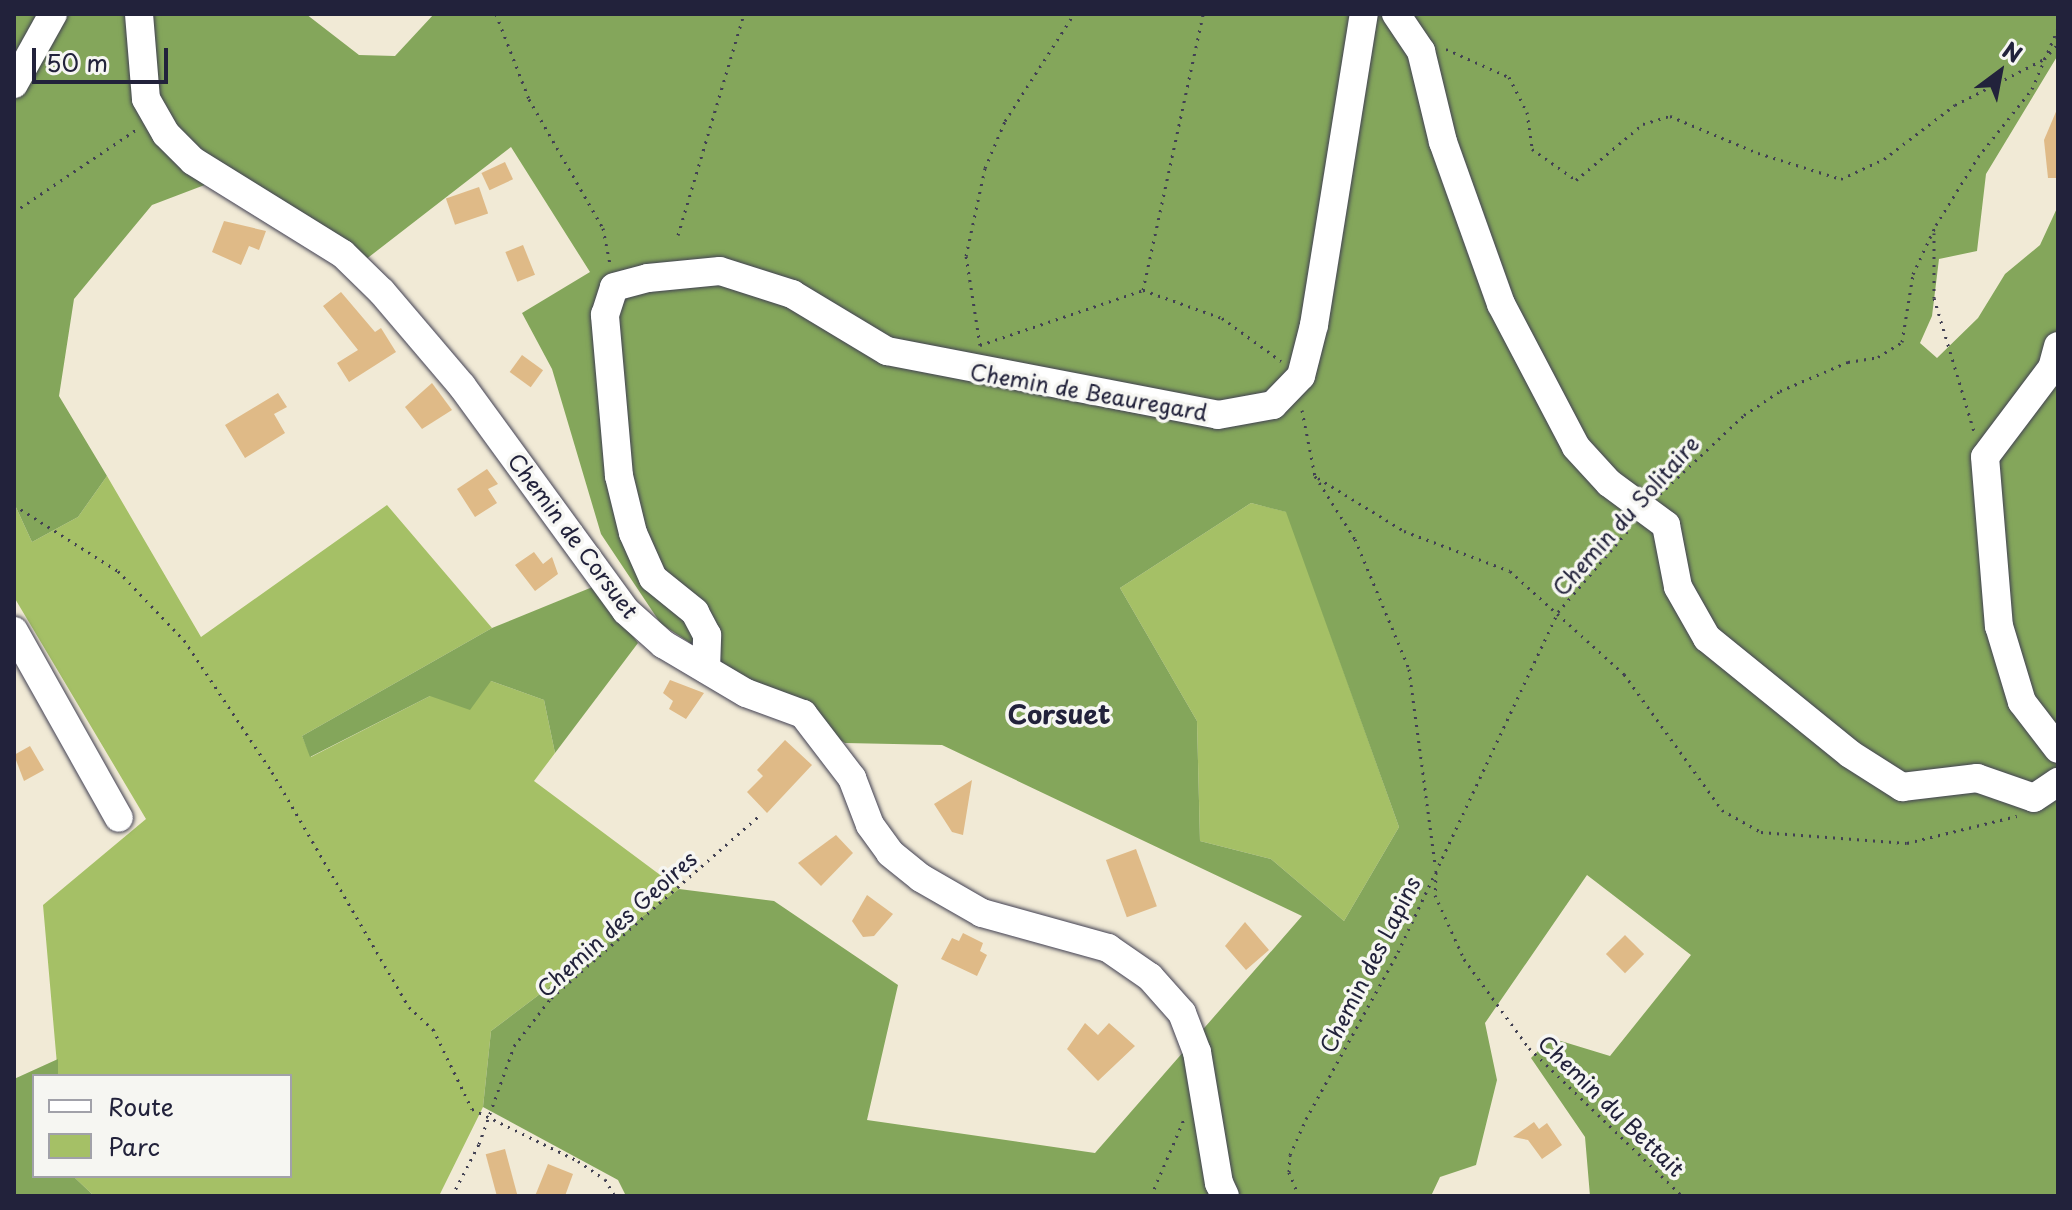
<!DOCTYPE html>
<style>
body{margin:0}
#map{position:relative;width:2072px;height:1210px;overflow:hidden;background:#f1ead6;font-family:"Playpen Sans",sans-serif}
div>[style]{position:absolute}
.green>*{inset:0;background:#a5c066}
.forest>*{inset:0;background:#84a65b}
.building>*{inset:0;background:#dfba87;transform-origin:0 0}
.path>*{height:3px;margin-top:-1.5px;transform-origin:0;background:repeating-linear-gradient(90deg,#414052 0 2px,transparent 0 8px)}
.roads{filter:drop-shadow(0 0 2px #414052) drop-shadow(0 0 2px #414052)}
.minor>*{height:28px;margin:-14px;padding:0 14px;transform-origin:14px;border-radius:14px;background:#fff}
span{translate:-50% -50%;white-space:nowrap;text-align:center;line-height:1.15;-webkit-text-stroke:7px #f6f6f2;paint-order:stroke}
.street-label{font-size:22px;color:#22223b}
.quarter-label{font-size:26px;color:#22223b;font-weight:700}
.frame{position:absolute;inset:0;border:16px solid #22223b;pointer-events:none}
.legend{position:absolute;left:32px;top:1074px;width:260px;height:104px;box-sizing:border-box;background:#f6f6f2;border:2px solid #a1a1a9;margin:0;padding:10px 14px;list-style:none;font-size:24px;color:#22223b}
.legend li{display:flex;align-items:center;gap:16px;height:40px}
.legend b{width:40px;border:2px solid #a1a1a9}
.north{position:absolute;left:1960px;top:32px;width:80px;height:80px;-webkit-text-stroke:6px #f6f6f2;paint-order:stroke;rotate:32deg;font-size:22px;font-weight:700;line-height:32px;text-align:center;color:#22223b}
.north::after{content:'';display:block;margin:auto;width:28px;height:36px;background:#22223b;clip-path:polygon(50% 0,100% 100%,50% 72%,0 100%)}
.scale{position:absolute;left:32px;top:48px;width:136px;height:36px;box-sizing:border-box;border:4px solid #22223b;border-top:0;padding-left:10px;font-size:24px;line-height:28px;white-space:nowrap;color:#22223b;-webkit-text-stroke:6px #f6f6f2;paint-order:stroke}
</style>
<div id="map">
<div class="green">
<div style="clip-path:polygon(107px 476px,201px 637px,387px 505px,492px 628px,302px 736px,311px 757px,430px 696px,491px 681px,544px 700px,555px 753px,534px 781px,679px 889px,491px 1031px,483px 1107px,439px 1196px,94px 1196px,73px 1176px,290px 1176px,290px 1076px,58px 1076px,43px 905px,146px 819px,14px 597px,14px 503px,32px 542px,78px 517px)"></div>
<div style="clip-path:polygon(1251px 503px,1287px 512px,1399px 827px,1344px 921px,1271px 859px,1200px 841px,1197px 721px,1120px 588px)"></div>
</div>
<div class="forest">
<div style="clip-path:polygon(evenodd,14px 14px,306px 14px,359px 55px,395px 56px,434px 14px,2058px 14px,2058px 55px,1986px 174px,1977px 251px,1939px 259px,1932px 316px,1920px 343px,1937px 358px,1978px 318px,2005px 274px,2040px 245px,2058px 206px,2058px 1196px,1590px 1196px,1585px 1137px,1531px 1058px,1551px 1038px,1610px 1056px,1691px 955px,1587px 875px,1485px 1023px,1497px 1080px,1476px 1165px,1440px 1177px,1431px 1196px,626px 1196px,618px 1180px,483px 1107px,491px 1031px,679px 889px,774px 901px,898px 985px,867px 1120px,1095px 1153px,1302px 916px,942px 745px,845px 743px,661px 624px,601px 534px,552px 369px,522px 313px,590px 272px,511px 147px,356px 267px,223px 178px,152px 205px,74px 299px,59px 396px,107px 476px,78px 517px,32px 542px,14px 503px,14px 14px,1251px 503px,1286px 512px,1399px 827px,1344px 921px,1271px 859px,1200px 841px,1197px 721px,1120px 588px,1251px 503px)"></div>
<div style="clip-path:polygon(595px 586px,638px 643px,555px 753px,544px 700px,491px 681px,470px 710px,430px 696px,310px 757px,302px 736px,492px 628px)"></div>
<div style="clip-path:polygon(58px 1059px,58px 1076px,34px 1076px,34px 1176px,73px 1176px,94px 1196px,14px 1196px,14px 1079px)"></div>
</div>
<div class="building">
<div style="clip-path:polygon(2058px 107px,2058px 178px,2048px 178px,2044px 140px)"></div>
<div style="left:505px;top:162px;width:19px;height:26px;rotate:65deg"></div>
<div style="left:479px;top:187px;width:28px;height:35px;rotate:71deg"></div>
<div style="clip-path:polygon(224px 221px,266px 231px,259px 250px,249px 246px,241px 265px,212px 252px)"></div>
<div style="left:523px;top:245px;width:32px;height:19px;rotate:68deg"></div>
<div style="clip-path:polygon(341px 292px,375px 332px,381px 328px,396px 352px,349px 382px,337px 363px,358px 350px,323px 306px)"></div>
<div style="left:522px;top:355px;width:26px;height:21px;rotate:36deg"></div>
<div style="clip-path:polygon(432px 383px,452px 410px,422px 429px,405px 407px)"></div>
<div style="clip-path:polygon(278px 393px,287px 407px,274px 414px,285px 433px,245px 458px,225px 425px)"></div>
<div style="clip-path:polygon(487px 469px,498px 484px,488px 489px,497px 503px,475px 517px,457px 489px)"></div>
<div style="clip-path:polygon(534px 552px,543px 564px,552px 557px,558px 574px,535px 591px,515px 565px)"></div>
<div style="clip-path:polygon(670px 680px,704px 693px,686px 719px,669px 709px,673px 701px,663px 693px)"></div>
<div style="clip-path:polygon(785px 740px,812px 765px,767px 813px,747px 792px,763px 776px,757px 770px)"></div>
<div style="clip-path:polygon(30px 746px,44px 770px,24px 781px,14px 755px)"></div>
<div style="clip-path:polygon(972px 780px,963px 835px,952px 832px,934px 804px)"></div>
<div style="clip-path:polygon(836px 835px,853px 853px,821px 886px,798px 863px)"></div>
<div style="left:1136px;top:849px;width:61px;height:32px;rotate:70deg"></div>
<div style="clip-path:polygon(867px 895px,893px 914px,874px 936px,863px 937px,852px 921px)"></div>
<div style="clip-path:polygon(1245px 922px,1269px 950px,1246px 970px,1225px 946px)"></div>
<div style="clip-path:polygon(963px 933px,983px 943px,980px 951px,987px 955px,977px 976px,941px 959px,952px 938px,959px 941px)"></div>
<div style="left:1625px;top:935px;width:27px;height:27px;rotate:45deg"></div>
<div style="clip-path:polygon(1085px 1023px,1098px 1035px,1109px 1023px,1135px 1046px,1098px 1081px,1067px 1049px)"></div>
<div style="clip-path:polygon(1534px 1122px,1539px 1129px,1547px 1123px,1562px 1145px,1542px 1159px,1528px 1140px,1513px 1137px)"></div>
<div style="left:505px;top:1149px;width:49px;height:20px;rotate:75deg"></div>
<div style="clip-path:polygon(548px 1164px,573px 1174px,565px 1196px,535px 1196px)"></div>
</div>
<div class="path">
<div style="left:496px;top:14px;width:91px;rotate:68.8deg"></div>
<div style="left:529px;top:99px;width:149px;rotate:60.2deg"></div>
<div style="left:603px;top:228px;width:37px;rotate:79deg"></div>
<div style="left:1446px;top:49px;width:69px;rotate:24deg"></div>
<div style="left:1509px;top:77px;width:39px;rotate:63deg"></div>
<div style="left:1527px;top:112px;width:37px;rotate:82deg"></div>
<div style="left:1532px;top:149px;width:54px;rotate:35.2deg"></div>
<div style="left:1576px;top:180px;width:87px;rotate:-39.9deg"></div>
<div style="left:1643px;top:124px;width:28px;rotate:-17deg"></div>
<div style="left:1670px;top:116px;width:95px;rotate:22.8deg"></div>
<div style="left:1758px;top:153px;width:87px;rotate:17.4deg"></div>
<div style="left:1841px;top:179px;width:47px;rotate:-24.9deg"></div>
<div style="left:1884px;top:159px;width:89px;rotate:-37.3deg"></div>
<div style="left:1955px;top:105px;width:100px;rotate:-27.3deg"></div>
<div style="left:2044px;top:59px;width:21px;rotate:-47deg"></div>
<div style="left:14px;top:212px;width:148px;rotate:-34deg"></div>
<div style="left:1934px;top:233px;width:65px;rotate:90deg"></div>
<div style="left:1934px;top:298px;width:139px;rotate:73.3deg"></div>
<div style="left:678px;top:235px;width:231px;rotate:-73.4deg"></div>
<div style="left:1143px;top:290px;width:282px;rotate:-77.7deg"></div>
<div style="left:980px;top:345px;width:172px;rotate:-18.6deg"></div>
<div style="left:1143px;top:290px;width:84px;rotate:19.5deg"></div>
<div style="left:1222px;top:318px;width:73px;rotate:36.1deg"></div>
<div style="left:980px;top:345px;width:90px;rotate:-98.9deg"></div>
<div style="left:966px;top:256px;width:90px;rotate:-77.8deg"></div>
<div style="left:985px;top:168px;width:51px;rotate:-66.9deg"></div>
<div style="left:1005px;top:121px;width:127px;rotate:-57.2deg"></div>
<div style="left:1302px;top:410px;width:67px;rotate:78.9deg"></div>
<div style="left:1315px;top:476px;width:75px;rotate:57.6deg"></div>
<div style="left:1355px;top:539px;width:141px;rotate:67.4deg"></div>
<div style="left:1409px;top:669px;width:198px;rotate:82.4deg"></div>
<div style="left:1318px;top:478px;width:101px;rotate:31.6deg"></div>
<div style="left:1404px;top:531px;width:113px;rotate:20.7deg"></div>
<div style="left:1510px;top:571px;width:154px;rotate:42.1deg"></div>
<div style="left:1624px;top:674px;width:168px;rotate:54.2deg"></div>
<div style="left:1722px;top:810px;width:45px;rotate:29.4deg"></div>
<div style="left:1761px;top:832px;width:146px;rotate:4.3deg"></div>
<div style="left:1907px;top:843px;width:113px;rotate:-13.8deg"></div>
<div style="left:1660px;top:494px;width:115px;rotate:-43.2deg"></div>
<div style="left:1744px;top:415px;width:43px;rotate:-33.7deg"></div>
<div style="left:1780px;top:391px;width:74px;rotate:-23.1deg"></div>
<div style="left:1848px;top:362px;width:30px;rotate:-9deg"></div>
<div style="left:1878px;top:357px;width:28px;rotate:-32deg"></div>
<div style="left:1902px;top:342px;width:69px;rotate:-80.8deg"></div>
<div style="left:1913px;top:274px;width:54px;rotate:-64.9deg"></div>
<div style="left:1936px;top:225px;width:80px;rotate:-58.3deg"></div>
<div style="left:1978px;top:157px;width:87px;rotate:-51.5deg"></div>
<div style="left:2032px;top:89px;width:66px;rotate:-66.9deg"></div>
<div style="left:14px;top:505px;width:123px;rotate:32.4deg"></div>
<div style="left:118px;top:571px;width:95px;rotate:46.3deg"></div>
<div style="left:184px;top:640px;width:159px;rotate:56.3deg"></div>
<div style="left:272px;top:772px;width:272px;rotate:59.8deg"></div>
<div style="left:409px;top:1007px;width:33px;rotate:43deg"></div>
<div style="left:433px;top:1029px;width:89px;rotate:64deg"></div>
<div style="left:472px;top:1109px;width:118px;rotate:26.1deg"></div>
<div style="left:578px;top:1161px;width:32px;rotate:34deg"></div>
<div style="left:605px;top:1179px;width:20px;rotate:60deg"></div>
<div style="left:1436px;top:872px;width:23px;rotate:92deg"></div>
<div style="left:1435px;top:895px;width:70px;rotate:65.6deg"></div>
<div style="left:1464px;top:959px;width:110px;rotate:53.9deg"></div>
<div style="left:1529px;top:1048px;width:213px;rotate:44deg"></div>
<div style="left:452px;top:1196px;width:59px;rotate:-62.6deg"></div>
<div style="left:479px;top:1144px;width:104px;rotate:-70.3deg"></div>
<div style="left:514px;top:1046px;width:61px;rotate:-52.4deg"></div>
<div style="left:551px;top:998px;width:276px;rotate:-41.2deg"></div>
<div style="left:1151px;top:1196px;width:84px;rotate:-66.8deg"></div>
<div style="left:1299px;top:1196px;width:26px;rotate:-113deg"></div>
<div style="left:1289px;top:1172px;width:17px;rotate:-87deg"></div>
<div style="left:1290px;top:1155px;width:39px;rotate:-66deg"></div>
<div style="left:1306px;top:1119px;width:191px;rotate:-61.1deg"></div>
<div style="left:1398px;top:952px;width:376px;rotate:-64.8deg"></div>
<div style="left:1558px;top:612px;width:112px;rotate:-49.3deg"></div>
</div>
<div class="roads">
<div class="minor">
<div style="left:139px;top:14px;width:85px;rotate:85.3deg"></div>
<div style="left:146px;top:99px;width:40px;rotate:60.3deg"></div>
<div style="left:166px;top:134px;width:38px;rotate:45deg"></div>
<div style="left:193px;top:161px;width:176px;rotate:31.8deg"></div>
<div style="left:343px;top:254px;width:54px;rotate:44.3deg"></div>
<div style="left:382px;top:292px;width:123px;rotate:49.6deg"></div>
<div style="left:462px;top:386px;width:278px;rotate:53.9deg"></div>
<div style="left:626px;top:611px;width:50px;rotate:41.7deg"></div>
<div style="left:663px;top:644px;width:96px;rotate:30.6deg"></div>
<div style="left:746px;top:693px;width:61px;rotate:20.2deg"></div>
<div style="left:803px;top:714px;width:81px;rotate:52.6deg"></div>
<div style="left:852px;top:778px;width:50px;rotate:69deg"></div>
<div style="left:870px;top:825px;width:34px;rotate:54deg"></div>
<div style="left:890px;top:853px;width:40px;rotate:39deg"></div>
<div style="left:921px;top:878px;width:70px;rotate:29.8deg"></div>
<div style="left:982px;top:913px;width:131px;rotate:15.5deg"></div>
<div style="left:1108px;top:948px;width:51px;rotate:34.6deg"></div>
<div style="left:1150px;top:977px;width:48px;rotate:48.4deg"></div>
<div style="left:1182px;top:1013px;width:42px;rotate:69deg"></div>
<div style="left:1197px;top:1052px;width:133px;rotate:80.5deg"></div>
<div style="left:1219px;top:1183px;width:14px;rotate:65deg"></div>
<div style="left:1396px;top:14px;width:45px;rotate:56deg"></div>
<div style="left:1421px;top:51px;width:94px;rotate:76.4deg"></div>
<div style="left:1443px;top:142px;width:172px;rotate:70.3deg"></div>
<div style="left:1501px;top:304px;width:161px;rotate:62.3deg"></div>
<div style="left:1576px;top:447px;width:49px;rotate:47.5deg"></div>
<div style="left:1609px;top:483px;width:71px;rotate:36.4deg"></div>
<div style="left:1666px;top:525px;width:63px;rotate:79deg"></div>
<div style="left:1678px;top:587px;width:59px;rotate:60.4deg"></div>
<div style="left:1707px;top:638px;width:184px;rotate:39deg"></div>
<div style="left:1850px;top:754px;width:62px;rotate:32.4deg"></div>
<div style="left:1902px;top:787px;width:76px;rotate:-6.8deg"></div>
<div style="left:1977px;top:778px;width:60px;rotate:19.3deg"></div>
<div style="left:2034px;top:798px;width:29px;rotate:-34deg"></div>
<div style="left:14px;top:84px;width:80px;rotate:-60.9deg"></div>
<div style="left:2058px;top:346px;width:23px;rotate:105deg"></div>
<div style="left:2052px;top:368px;width:111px;rotate:127deg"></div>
<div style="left:1985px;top:457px;width:170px;rotate:85.3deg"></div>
<div style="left:1999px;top:626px;width:79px;rotate:73.2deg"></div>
<div style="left:2022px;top:702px;width:59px;rotate:52.5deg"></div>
<div style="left:14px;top:631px;width:214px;rotate:60.7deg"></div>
<div style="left:706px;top:669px;width:34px;rotate:-88deg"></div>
<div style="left:707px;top:635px;width:26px;rotate:-118deg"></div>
<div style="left:695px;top:612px;width:54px;rotate:-141deg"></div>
<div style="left:653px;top:578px;width:49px;rotate:-114deg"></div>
<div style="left:633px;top:533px;width:59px;rotate:-103.8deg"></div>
<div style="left:619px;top:476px;width:162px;rotate:-95deg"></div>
<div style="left:605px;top:315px;width:29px;rotate:-72deg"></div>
<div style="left:614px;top:287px;width:35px;rotate:-15deg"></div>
<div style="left:648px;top:278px;width:72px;rotate:-5.6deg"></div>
<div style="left:720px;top:271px;width:76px;rotate:17.7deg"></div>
<div style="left:792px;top:294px;width:111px;rotate:31deg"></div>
<div style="left:887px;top:351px;width:337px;rotate:10.9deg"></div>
<div style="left:1218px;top:415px;width:56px;rotate:-10.3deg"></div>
<div style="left:1273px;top:405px;width:40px;rotate:-46deg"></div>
<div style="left:1301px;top:376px;width:53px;rotate:-75.7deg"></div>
<div style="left:1314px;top:325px;width:315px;rotate:-80.9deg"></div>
</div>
</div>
<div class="street-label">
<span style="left:1089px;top:391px;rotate:10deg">Chemin de Beauregard</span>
<span style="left:1625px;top:515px;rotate:-48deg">Chemin du Solitaire</span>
<span style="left:574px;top:535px;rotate:53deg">Chemin de Corsuet</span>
<span style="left:616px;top:923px;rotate:-42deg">Chemin des Geoires</span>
<span style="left:1369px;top:964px;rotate:-63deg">Chemin des Lapins</span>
<span style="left:1612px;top:1105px;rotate:44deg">Chemin du Bettait</span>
</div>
<div class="quarter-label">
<span style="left:1059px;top:714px">Corsuet</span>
</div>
<div class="frame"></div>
<ul class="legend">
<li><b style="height:10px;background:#fff"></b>Route</li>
<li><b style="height:22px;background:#a5c066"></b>Parc</li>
</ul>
<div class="north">N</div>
<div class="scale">50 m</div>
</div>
